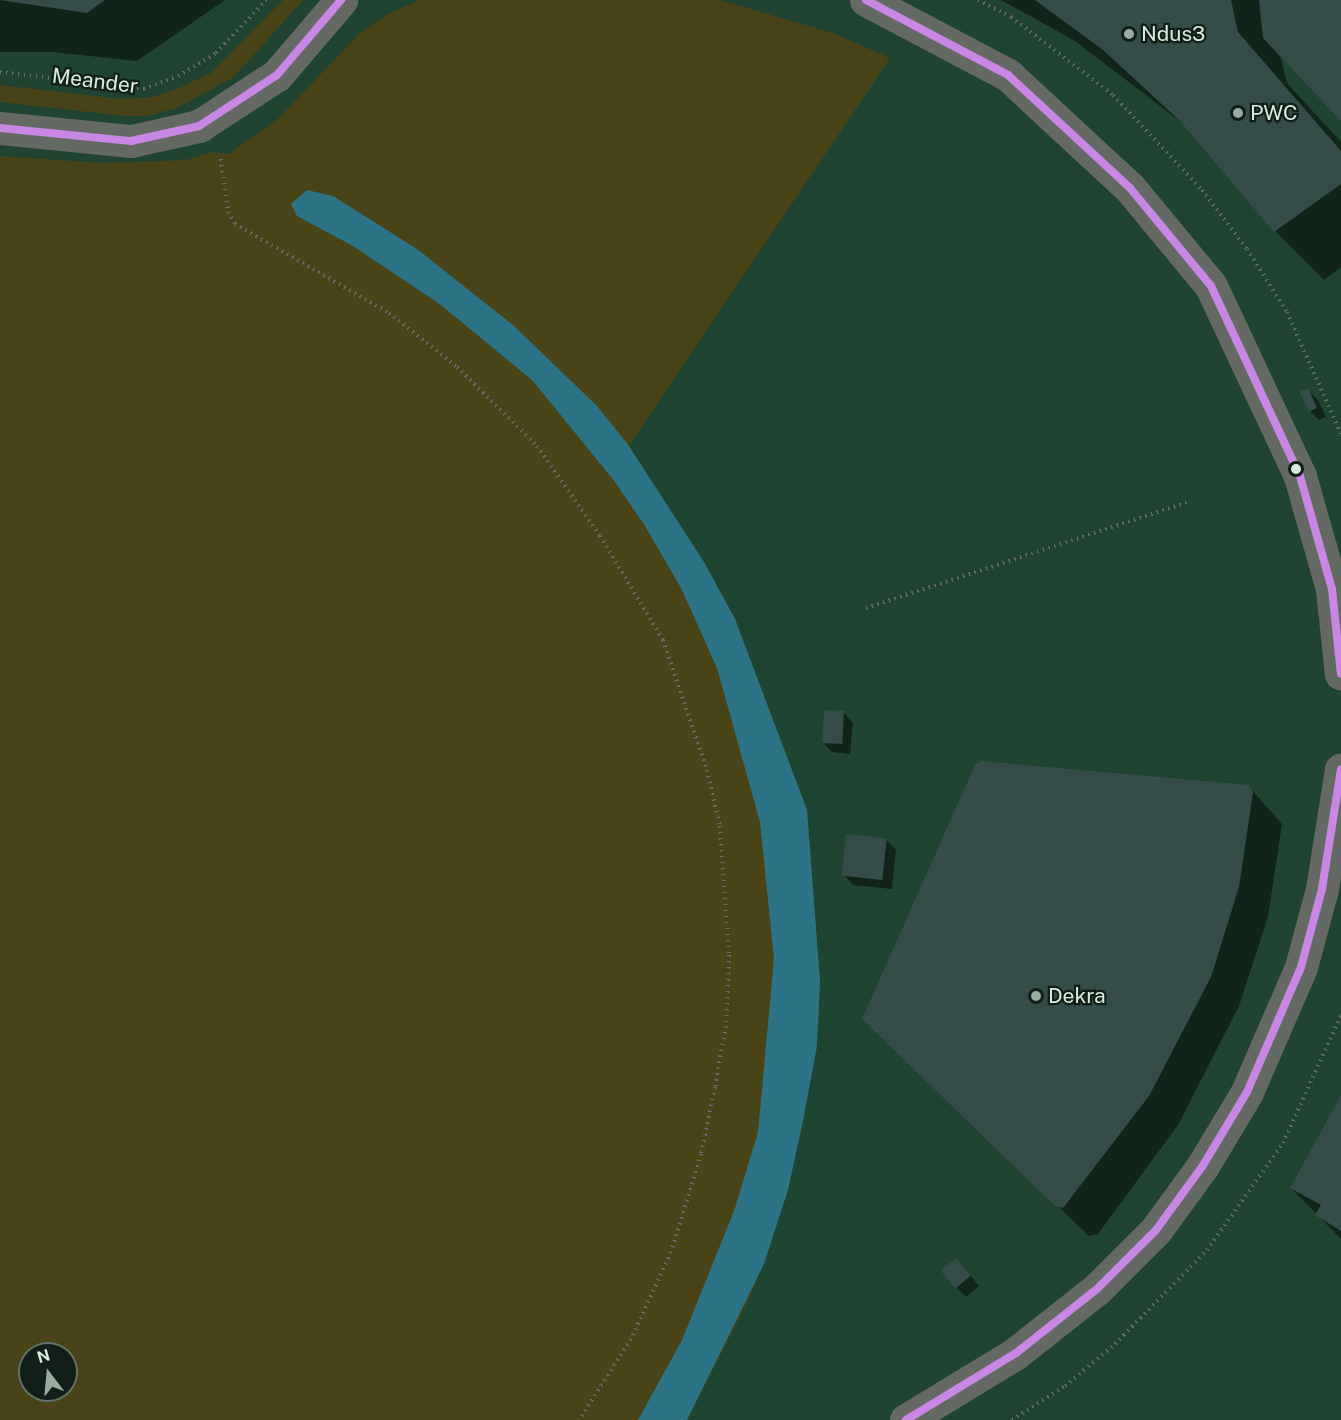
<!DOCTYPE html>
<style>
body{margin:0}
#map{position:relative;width:1341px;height:1420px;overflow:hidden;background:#23342b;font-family:"Public Sans",sans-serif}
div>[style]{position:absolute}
.built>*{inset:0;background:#1f4432}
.green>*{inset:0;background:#494417}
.water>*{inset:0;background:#2b7385}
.shadow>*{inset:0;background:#0007}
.building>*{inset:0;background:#354d48;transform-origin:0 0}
.path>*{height:4px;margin-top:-2px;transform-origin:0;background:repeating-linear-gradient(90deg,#646a65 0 1.5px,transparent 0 6px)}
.street>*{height:33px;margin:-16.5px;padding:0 16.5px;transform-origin:16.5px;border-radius:16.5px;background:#646964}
.bus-1>*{height:8px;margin:-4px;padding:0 4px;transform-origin:4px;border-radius:4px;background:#c787e3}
.dots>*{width:16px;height:16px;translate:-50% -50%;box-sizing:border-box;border:3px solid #111f18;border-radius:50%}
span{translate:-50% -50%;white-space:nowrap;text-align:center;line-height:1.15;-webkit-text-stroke:4.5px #111f18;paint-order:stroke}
.poi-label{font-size:21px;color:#d9ece0}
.left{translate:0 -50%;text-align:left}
.street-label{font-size:21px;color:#d9ece0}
.north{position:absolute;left:18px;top:1342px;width:60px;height:60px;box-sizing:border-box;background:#111f18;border:2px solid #617168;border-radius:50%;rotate:344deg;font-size:16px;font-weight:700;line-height:24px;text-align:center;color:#d9ece0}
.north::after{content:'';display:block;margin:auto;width:21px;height:27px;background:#99aca1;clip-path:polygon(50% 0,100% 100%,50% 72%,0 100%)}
</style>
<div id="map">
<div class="built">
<div style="clip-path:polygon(evenodd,0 0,1341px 0,1341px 1420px,0 1420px,0 0,30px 1354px,66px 1354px,66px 1390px,30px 1390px,30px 1354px)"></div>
</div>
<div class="green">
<div style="clip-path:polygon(283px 0,303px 0,234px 77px,177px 108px,146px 116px,125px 116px,0 102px,0 85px,121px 99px,152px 97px,177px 89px,211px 73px)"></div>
<div style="clip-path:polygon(evenodd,420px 0,720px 0,833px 33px,890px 58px,629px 446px,704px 562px,735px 619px,807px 810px,820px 981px,817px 1046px,788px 1190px,752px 1293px,687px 1420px,0 1420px,0 156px,105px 163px,186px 160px,212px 152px,229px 154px,279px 118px,360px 33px,390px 13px,420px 0,30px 1354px,66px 1354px,66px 1390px,30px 1390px,30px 1354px)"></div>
</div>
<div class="water">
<div style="clip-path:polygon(307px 190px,333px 196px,417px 249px,513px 325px,597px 406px,629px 446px,704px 562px,735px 619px,807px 810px,820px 981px,817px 1046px,803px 1121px,788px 1190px,764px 1264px,687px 1420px,638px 1420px,682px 1340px,734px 1211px,758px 1132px,774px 959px,760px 822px,717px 668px,681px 588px,645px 526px,615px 482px,533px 381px,441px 305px,353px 246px,297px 216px,291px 204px)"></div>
</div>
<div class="shadow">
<div style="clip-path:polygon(0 0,225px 0,137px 61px,53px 52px,0 52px)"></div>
<div style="clip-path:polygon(1001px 0,1341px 0,1341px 119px,1280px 54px,1287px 83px,1341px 142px,1341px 267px,1324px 280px,1275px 231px,1185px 125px,1075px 41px)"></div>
<div style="clip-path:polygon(1308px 390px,1318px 400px,1326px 417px,1319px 420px,1310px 411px)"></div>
<div style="clip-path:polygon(844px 713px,853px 723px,850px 754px,832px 752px,822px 742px)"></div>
<div style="clip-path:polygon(1250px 788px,1282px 824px,1268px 917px,1239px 1006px,1178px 1125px,1098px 1234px,1089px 1236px,864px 1020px)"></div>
<div style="clip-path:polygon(886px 840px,896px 850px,892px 889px,853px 885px,844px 875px)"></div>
<div style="clip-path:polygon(1341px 1098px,1341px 1239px,1291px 1188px)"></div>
<div style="clip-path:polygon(966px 1270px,979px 1286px,966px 1297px,957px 1288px)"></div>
</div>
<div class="building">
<div style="clip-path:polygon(0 0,105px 0,87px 13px)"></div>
<div style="clip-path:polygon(1035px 0,1231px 0,1238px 32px,1341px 151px,1341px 184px,1274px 232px,1180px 121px,1103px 50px)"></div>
<div style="clip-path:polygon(1259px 0,1341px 0,1341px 121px,1263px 38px)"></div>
<div style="left:1308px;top:388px;width:22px;height:9px;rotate:66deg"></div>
<div style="left:824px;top:710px;width:20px;height:33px;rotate:3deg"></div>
<div style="clip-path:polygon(981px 761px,1249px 785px,1253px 792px,1239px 887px,1211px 977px,1149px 1096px,1063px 1208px,1055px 1206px,862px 1019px,975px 765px)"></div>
<div style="left:846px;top:834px;width:41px;height:42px;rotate:6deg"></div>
<div style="clip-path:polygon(1341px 1095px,1341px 1231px,1315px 1215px,1321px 1205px,1290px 1188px)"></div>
<div style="left:956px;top:1258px;width:23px;height:20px;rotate:50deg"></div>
</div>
<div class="path">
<div style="left:978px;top:0;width:37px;rotate:27deg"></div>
<div style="left:1011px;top:17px;width:128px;rotate:37.4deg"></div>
<div style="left:1113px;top:95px;width:130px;rotate:46.9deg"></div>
<div style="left:1202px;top:190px;width:74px;rotate:52.7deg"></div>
<div style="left:1247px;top:249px;width:75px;rotate:57.6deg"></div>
<div style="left:1287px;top:312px;width:133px;rotate:66.1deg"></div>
<div style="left:0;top:72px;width:145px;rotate:6.7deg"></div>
<div style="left:144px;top:89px;width:36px;rotate:-21deg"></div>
<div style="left:178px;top:76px;width:44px;rotate:-31.2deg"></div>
<div style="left:216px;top:53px;width:73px;rotate:-46.7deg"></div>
<div style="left:221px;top:159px;width:53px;rotate:82.5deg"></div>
<div style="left:228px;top:212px;width:14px;rotate:60deg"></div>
<div style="left:235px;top:224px;width:178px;rotate:30deg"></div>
<div style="left:389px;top:313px;width:87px;rotate:38.5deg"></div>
<div style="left:457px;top:367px;width:112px;rotate:44.6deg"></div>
<div style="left:537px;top:446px;width:110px;rotate:55deg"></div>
<div style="left:600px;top:536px;width:122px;rotate:58.8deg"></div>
<div style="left:663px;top:640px;width:137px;rotate:71.3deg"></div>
<div style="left:707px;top:770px;width:57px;rotate:76.9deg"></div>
<div style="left:720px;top:826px;width:129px;rotate:86deg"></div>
<div style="left:729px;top:955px;width:71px;rotate:92.4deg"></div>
<div style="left:726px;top:1026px;width:62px;rotate:100.2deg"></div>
<div style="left:715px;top:1087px;width:68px;rotate:101.8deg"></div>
<div style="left:701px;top:1154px;width:102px;rotate:107deg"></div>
<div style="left:671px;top:1252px;width:96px;rotate:114.7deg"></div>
<div style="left:631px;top:1339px;width:96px;rotate:122.7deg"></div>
<div style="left:866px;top:608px;width:342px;rotate:-18.2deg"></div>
<div style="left:1012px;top:1420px;width:63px;rotate:-32.7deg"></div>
<div style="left:1065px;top:1386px;width:65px;rotate:-40deg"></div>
<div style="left:1115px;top:1344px;width:132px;rotate:-45.6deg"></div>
<div style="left:1207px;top:1250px;width:131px;rotate:-54.6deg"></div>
<div style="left:1283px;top:1143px;width:141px;rotate:-65.6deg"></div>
</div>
<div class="street">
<div style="left:866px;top:0;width:161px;rotate:27.8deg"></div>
<div style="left:1008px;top:75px;width:166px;rotate:42.8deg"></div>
<div style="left:1130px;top:188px;width:127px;rotate:50.4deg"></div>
<div style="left:1211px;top:286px;width:210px;rotate:64.9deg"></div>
<div style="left:1300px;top:476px;width:117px;rotate:74.2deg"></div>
<div style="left:1332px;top:589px;width:85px;rotate:84deg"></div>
<div style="left:0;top:128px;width:132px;rotate:5.7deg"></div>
<div style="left:131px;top:141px;width:70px;rotate:-12.4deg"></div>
<div style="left:199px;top:126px;width:93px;rotate:-33.2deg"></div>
<div style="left:277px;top:75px;width:99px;rotate:-49.5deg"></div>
<div style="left:906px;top:1420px;width:129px;rotate:-31.3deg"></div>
<div style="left:1016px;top:1353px;width:103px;rotate:-38.3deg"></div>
<div style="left:1097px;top:1289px;width:83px;rotate:-45deg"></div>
<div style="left:1156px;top:1230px;width:78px;rotate:-53.9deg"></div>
<div style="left:1202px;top:1167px;width:87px;rotate:-59deg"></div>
<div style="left:1247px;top:1092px;width:136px;rotate:-66.6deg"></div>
<div style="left:1301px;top:967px;width:81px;rotate:-74.9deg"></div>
<div style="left:1322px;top:889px;width:121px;rotate:-81deg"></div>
</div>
<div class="bus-1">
<div style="left:866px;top:0;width:161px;rotate:27.8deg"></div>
<div style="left:1008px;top:75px;width:166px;rotate:42.8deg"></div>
<div style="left:1130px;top:188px;width:127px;rotate:50.4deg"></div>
<div style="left:1211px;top:286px;width:210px;rotate:64.9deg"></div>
<div style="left:1300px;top:476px;width:117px;rotate:74.2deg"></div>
<div style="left:1332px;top:589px;width:85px;rotate:84deg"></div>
<div style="left:0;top:128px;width:132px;rotate:5.7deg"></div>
<div style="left:131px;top:141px;width:70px;rotate:-12.4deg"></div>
<div style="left:199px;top:126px;width:93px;rotate:-33.2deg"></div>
<div style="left:277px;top:75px;width:99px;rotate:-49.5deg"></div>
<div style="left:906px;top:1420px;width:129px;rotate:-31.3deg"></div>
<div style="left:1016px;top:1353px;width:103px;rotate:-38.3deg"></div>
<div style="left:1097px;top:1289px;width:83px;rotate:-45deg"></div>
<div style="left:1156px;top:1230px;width:78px;rotate:-53.9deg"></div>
<div style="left:1202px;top:1167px;width:87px;rotate:-59deg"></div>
<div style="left:1247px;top:1092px;width:136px;rotate:-66.6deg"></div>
<div style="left:1301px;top:967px;width:81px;rotate:-74.9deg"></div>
<div style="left:1322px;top:889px;width:121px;rotate:-81deg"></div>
</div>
<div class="dots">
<div style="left:1129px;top:34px;background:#99aca1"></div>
<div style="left:1238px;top:113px;background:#99aca1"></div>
<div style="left:1296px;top:469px;background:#d9ece0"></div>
<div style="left:1036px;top:996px;background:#99aca1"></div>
</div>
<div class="poi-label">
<span class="left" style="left:1141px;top:34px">Ndus3</span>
<span class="left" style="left:1250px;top:113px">PWC</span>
<span class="left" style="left:1048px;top:996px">Dekra</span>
</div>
<div class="street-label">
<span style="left:95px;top:81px;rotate:7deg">Meander</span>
</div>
<div class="north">N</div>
</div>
